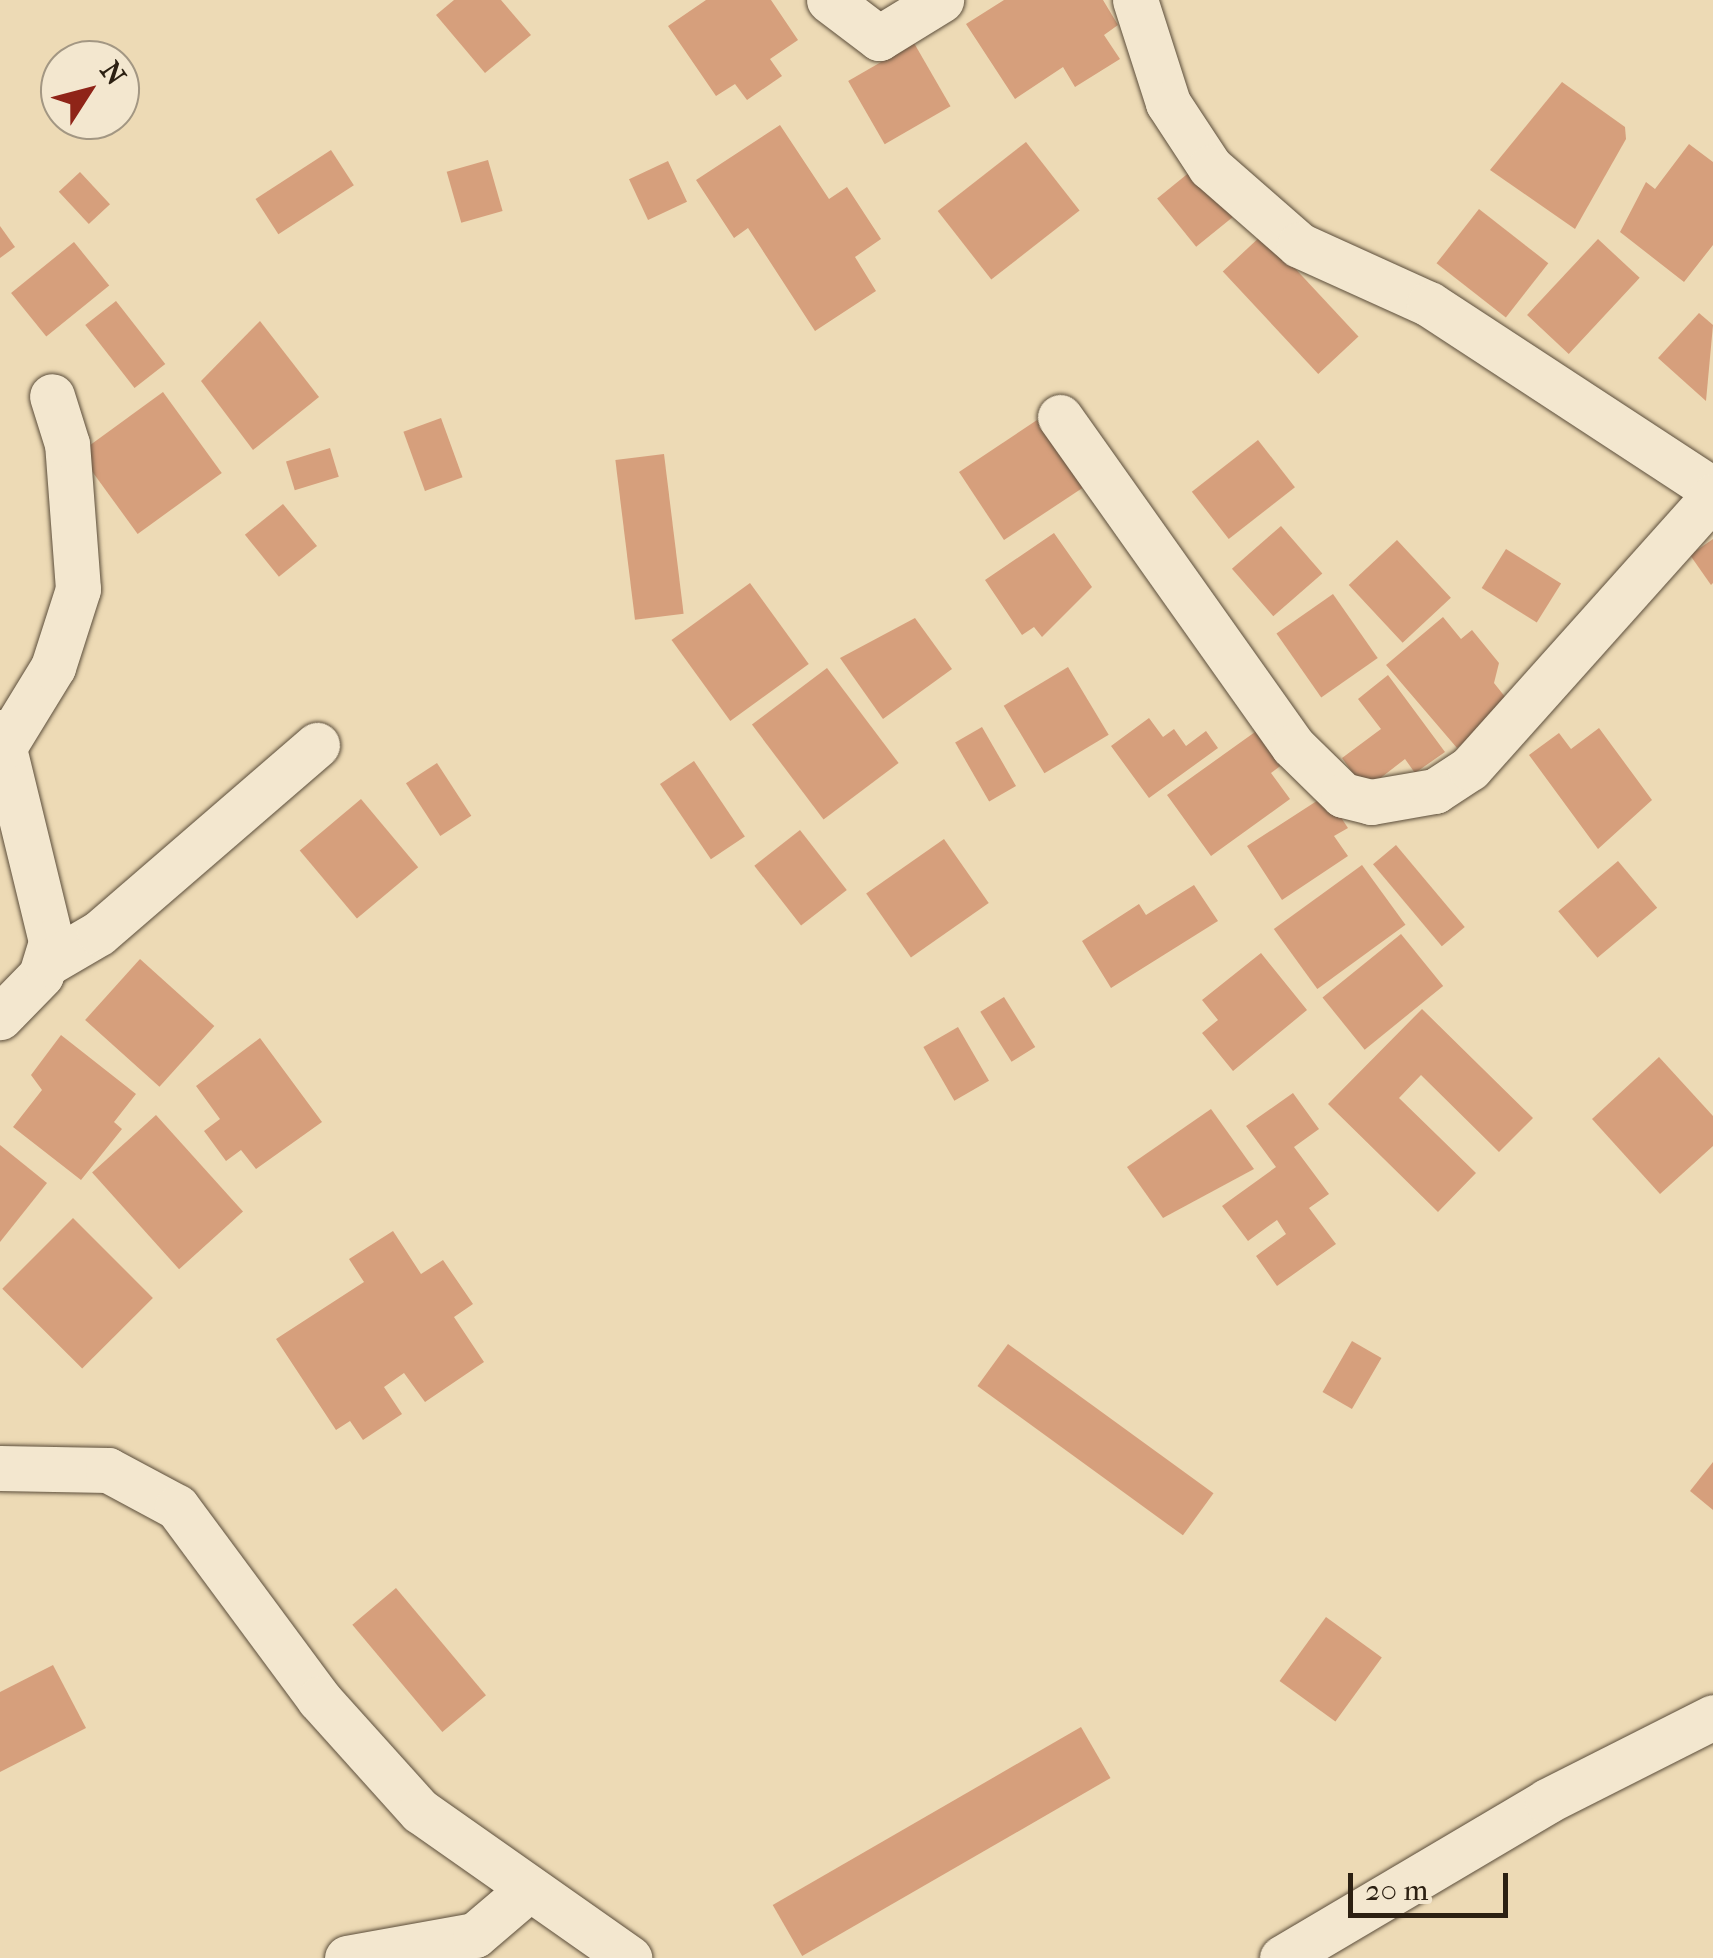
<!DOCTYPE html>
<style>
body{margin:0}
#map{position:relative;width:1713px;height:1958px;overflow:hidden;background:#eddab5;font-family:"IM FELL French Canon",serif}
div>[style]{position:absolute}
.building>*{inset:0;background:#d69f7c;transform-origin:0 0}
.roads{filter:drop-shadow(0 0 2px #5c4e3b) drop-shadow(0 0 2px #5c4e3b)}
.street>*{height:45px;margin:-22.5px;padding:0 22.5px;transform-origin:22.5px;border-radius:22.5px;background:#f3e7cf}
span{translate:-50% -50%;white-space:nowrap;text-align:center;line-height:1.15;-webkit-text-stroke:9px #f3e7cf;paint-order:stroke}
.north{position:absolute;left:40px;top:40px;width:100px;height:100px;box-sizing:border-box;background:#f3e7cf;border:2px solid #a39783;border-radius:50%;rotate:54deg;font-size:28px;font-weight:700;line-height:40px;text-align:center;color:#2c2012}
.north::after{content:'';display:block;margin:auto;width:35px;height:45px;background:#8f2418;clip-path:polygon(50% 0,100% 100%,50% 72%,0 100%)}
.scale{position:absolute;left:1348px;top:1873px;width:160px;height:45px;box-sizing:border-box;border:5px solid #2c2012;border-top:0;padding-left:12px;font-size:30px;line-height:35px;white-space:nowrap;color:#2c2012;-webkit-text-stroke:8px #f3e7cf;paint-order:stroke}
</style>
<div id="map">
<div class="building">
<div style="clip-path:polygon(454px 0,501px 0,531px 35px,485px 73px,436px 15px)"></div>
<div style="clip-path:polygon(706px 0,771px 0,798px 40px,770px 59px,782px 76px,747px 100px,735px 84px,716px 96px,668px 26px)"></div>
<div style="clip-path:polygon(1004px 0,1103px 0,1118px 25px,1104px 35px,1120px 59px,1075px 87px,1063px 67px,1015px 99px,966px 24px)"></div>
<div style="left:914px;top:43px;width:73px;height:76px;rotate:60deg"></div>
<div style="clip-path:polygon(1562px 82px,1625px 127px,1626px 139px,1575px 229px,1490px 170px)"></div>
<div style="clip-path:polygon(780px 125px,829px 199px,847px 187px,881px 239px,855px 257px,876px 291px,815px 331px,748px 228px,734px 238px,696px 180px)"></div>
<div style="left:1026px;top:142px;width:87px;height:112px;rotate:52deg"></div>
<div style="clip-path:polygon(1689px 144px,1713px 162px,1713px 245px,1684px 282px,1620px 232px,1646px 182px,1655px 189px)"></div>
<div style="left:331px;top:150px;width:42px;height:90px;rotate:57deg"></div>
<div style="left:488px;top:160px;width:53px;height:43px;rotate:74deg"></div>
<div style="left:668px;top:161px;width:45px;height:43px;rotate:65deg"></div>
<div style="left:1196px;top:167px;width:62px;height:50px;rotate:51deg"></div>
<div style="left:80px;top:172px;width:44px;height:29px;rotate:47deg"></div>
<div style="left:1479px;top:209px;width:88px;height:69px;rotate:38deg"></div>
<div style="clip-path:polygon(0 226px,15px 247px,0 258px)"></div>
<div style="left:1263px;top:234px;width:140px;height:55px;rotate:47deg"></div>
<div style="left:1598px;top:239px;width:57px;height:104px;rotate:43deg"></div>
<div style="left:74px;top:242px;width:56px;height:81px;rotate:51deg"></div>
<div style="left:116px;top:301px;width:80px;height:39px;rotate:52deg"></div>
<div style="clip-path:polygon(1699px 313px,1713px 325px,1706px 401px,1658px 358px)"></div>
<div style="clip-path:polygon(260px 321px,319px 397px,253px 450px,201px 381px)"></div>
<div style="left:163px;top:392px;width:100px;height:104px;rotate:54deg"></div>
<div style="left:441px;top:418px;width:63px;height:40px;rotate:70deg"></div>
<div style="clip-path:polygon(1037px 420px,1096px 479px,1004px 540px,959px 472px)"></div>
<div style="left:1258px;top:440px;width:60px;height:84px;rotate:52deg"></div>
<div style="left:330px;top:448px;width:30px;height:46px;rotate:73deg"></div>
<div style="left:664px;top:454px;width:161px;height:49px;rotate:83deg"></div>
<div style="left:283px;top:504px;width:54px;height:49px;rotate:51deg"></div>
<div style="left:1281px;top:526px;width:63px;height:65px;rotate:49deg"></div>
<div style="clip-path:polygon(1054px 533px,1092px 587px,1042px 637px,1034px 627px,1022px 635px,985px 580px)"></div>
<div style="clip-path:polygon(1713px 539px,1713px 583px,1711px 585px,1690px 555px)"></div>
<div style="left:1397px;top:540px;width:79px;height:66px;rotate:47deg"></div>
<div style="left:1506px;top:549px;width:65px;height:46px;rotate:32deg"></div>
<div style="left:750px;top:583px;width:100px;height:97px;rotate:54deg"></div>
<div style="left:1333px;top:594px;width:78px;height:69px;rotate:55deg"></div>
<div style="clip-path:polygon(1443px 617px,1461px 639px,1472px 630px,1499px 663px,1494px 683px,1510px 703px,1457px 748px,1386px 665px)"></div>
<div style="clip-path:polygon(915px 618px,952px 669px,883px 719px,840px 658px)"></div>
<div style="left:1068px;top:667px;width:79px;height:75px;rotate:59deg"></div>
<div style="left:827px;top:668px;width:119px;height:94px;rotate:53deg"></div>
<div style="clip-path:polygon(1388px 675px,1445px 752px,1415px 773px,1405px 759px,1365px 790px,1342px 758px,1381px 729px,1358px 699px)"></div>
<div style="clip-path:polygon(1149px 718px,1163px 737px,1174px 729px,1186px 746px,1206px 731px,1218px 748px,1149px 798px,1111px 746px)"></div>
<div style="left:982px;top:727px;width:68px;height:31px;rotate:60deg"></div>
<div style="clip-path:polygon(1262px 727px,1287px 761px,1271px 773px,1290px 799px,1211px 856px,1167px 795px)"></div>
<div style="clip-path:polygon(1599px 728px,1652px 800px,1598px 849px,1529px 755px,1559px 733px,1571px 749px)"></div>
<div style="left:694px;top:761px;width:91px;height:41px;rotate:56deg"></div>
<div style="left:437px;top:763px;width:63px;height:37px;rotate:57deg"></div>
<div style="clip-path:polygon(1326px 795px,1348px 828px,1334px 836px,1348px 856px,1282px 900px,1247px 846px)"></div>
<div style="left:361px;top:799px;width:89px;height:80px;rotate:50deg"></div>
<div style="left:800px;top:830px;width:76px;height:58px;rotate:52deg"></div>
<div style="left:944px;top:839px;width:78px;height:95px;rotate:55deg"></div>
<div style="left:1396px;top:845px;width:107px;height:30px;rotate:50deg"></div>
<div style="left:1618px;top:861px;width:61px;height:78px;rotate:50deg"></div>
<div style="left:1362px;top:865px;width:74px;height:109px;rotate:54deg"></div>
<div style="clip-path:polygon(1194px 885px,1218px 921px,1111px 988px,1082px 941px,1139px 904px,1146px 915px)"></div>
<div style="left:1401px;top:934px;width:67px;height:101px;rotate:51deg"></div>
<div style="clip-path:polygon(1261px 953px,1307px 1010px,1233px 1071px,1202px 1033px,1218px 1020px,1202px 1000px)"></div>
<div style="left:140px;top:959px;width:100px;height:82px;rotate:42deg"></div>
<div style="left:1004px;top:997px;width:59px;height:28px;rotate:58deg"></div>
<div style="clip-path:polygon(1422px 1009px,1533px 1118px,1499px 1152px,1421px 1075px,1399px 1098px,1476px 1173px,1438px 1212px,1328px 1104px)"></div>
<div style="left:958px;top:1027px;width:62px;height:40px;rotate:60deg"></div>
<div style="clip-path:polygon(61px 1035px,136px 1094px,114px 1122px,122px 1129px,81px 1180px,13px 1127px,42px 1090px,31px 1075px)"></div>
<div style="clip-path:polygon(260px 1038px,322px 1122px,256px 1169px,241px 1150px,226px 1161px,204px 1131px,220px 1119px,196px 1086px)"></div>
<div style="clip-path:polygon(1659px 1057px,1713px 1116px,1713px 1146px,1660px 1194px,1592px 1119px)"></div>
<div style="clip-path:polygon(1293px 1093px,1319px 1129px,1294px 1147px,1329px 1194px,1309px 1208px,1336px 1244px,1277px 1286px,1256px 1256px,1286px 1234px,1277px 1220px,1248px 1241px,1222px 1206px,1276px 1167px,1246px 1126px)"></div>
<div style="clip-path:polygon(1211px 1109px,1254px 1169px,1163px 1218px,1127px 1167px)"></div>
<div style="left:156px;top:1115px;width:130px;height:86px;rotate:48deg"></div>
<div style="clip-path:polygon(0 1145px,47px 1183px,0 1242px)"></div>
<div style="left:73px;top:1218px;width:113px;height:100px;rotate:45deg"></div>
<div style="clip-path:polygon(393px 1231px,421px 1274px,443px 1260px,473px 1304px,454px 1317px,484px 1362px,425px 1402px,404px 1373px,384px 1387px,402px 1414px,363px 1440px,350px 1421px,336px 1430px,276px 1339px,364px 1282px,349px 1259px)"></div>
<div style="left:1352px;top:1341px;width:34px;height:59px;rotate:30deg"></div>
<div style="left:1008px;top:1344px;width:254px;height:52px;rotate:36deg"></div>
<div style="clip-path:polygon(1713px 1462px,1713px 1510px,1690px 1491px)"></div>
<div style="left:396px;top:1588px;width:140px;height:57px;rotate:50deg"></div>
<div style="left:1326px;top:1617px;width:69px;height:79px;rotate:36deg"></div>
<div style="clip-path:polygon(53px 1665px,86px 1728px,0 1772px,0 1692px)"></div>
<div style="left:1081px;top:1727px;width:59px;height:356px;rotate:60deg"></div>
</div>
<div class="roads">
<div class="street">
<div style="left:829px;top:0;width:63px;rotate:37.2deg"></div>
<div style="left:879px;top:38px;width:73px;rotate:-31.5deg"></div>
<div style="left:1135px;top:0;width:108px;rotate:72.2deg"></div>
<div style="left:1168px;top:103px;width:77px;rotate:56.7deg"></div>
<div style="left:1210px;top:167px;width:118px;rotate:41.2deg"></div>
<div style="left:1299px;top:245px;width:143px;rotate:24.4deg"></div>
<div style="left:1429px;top:304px;width:339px;rotate:33.2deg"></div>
<div style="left:1060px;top:417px;width:403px;rotate:54.7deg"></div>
<div style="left:1293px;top:746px;width:70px;rotate:44.4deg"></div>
<div style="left:1343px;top:795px;width:29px;rotate:14deg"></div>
<div style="left:1371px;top:802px;width:65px;rotate:-9.8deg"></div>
<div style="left:1435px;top:791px;width:42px;rotate:-33.3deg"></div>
<div style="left:1470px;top:768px;width:365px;rotate:-48.2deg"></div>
<div style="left:0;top:732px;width:216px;rotate:76.3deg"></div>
<div style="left:51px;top:942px;width:34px;rotate:107deg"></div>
<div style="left:41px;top:975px;width:59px;rotate:134.3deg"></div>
<div style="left:4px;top:747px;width:94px;rotate:-58.5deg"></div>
<div style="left:53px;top:667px;width:82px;rotate:-72.2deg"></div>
<div style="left:78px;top:589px;width:145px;rotate:-94.3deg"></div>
<div style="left:67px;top:444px;width:50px;rotate:-107.4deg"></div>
<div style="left:46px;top:964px;width:61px;rotate:-30.3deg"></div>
<div style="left:99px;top:933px;width:288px;rotate:-40.8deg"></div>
<div style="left:0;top:1468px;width:108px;rotate:1.1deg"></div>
<div style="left:108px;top:1470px;width:78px;rotate:28.2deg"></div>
<div style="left:177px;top:1507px;width:239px;rotate:53.5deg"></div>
<div style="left:319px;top:1699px;width:151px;rotate:48deg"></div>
<div style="left:420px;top:1811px;width:256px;rotate:35.1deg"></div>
<div style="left:347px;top:1958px;width:130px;rotate:-10.2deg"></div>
<div style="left:475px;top:1935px;width:71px;rotate:-40.4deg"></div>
<div style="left:1282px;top:1958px;width:308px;rotate:-30.6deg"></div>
<div style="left:1547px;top:1801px;width:186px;rotate:-26.8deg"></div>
</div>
</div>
<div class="north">N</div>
<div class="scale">20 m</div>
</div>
